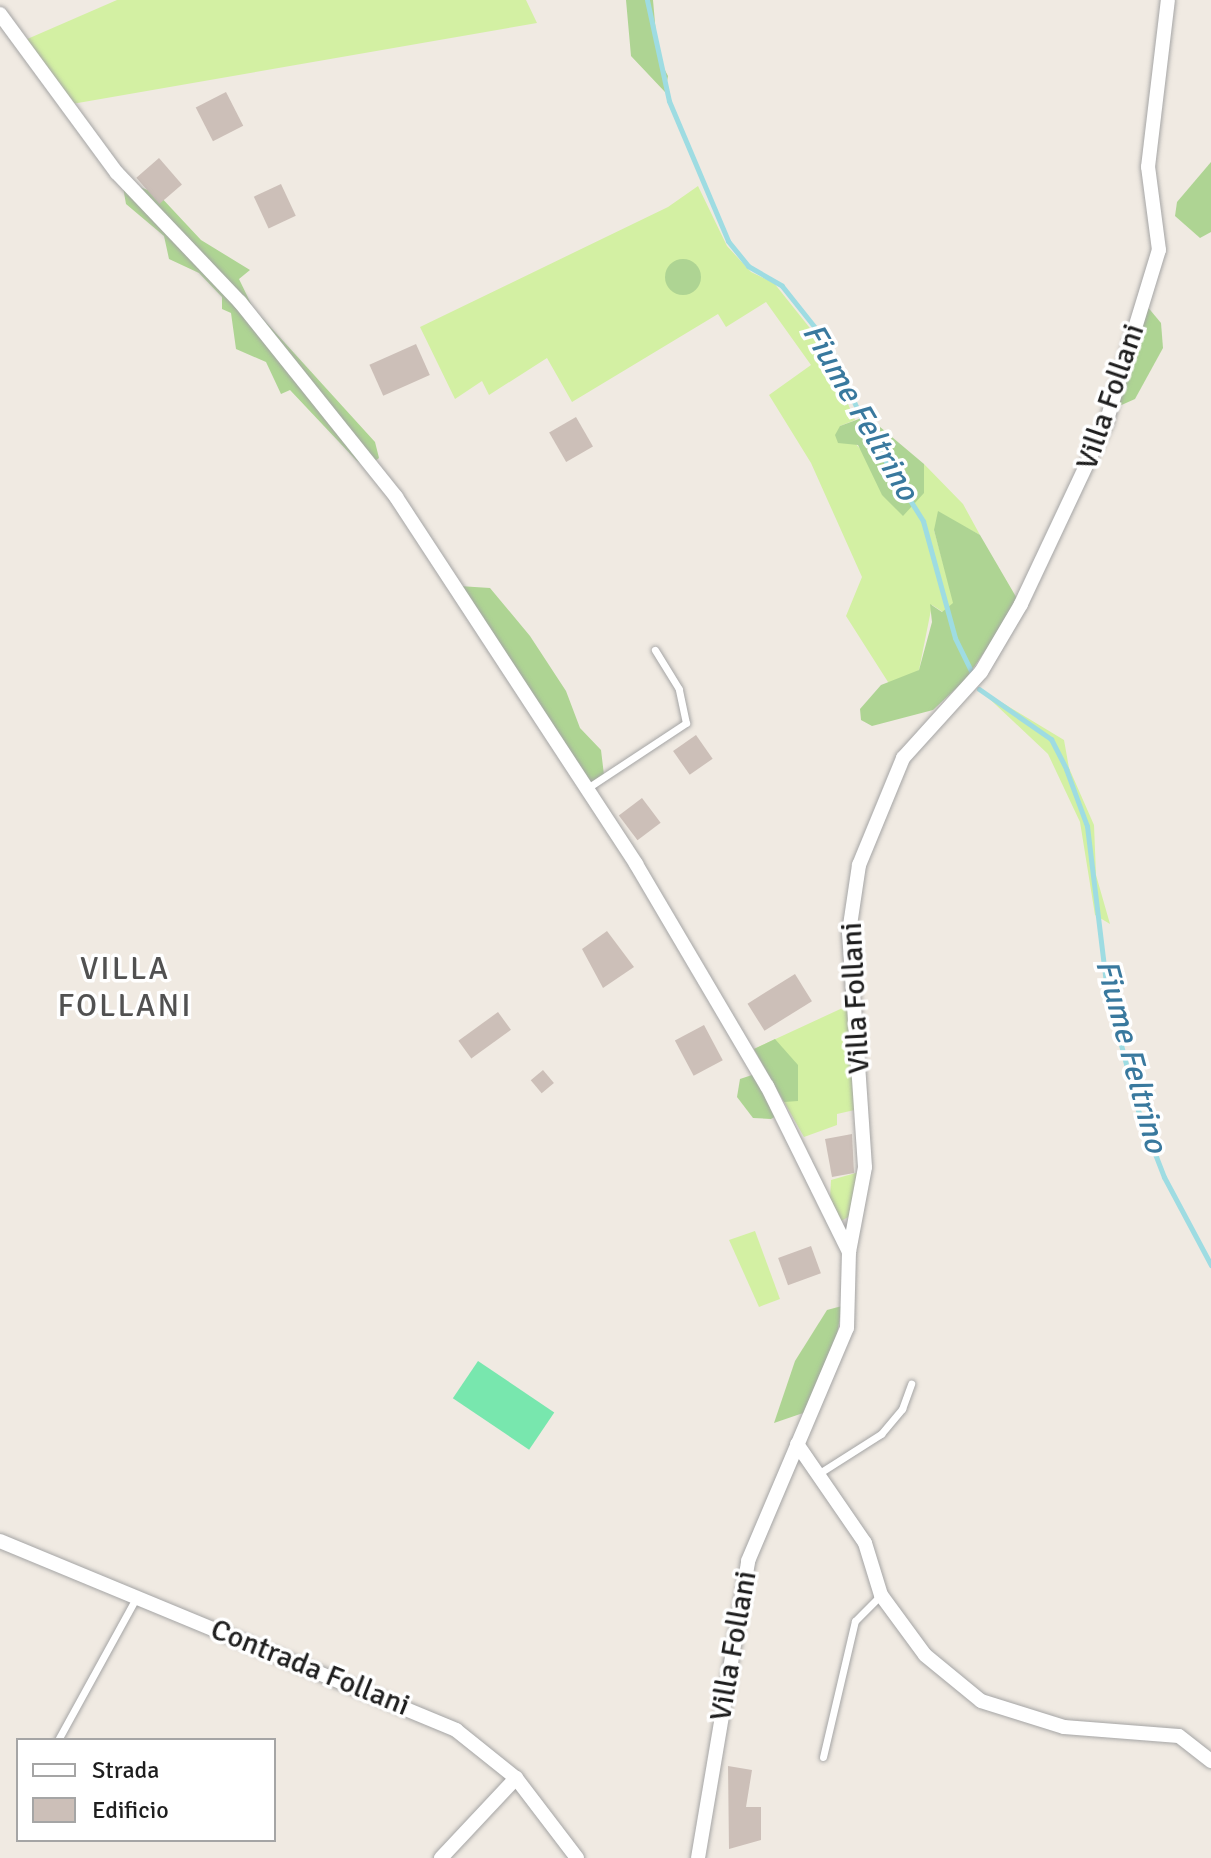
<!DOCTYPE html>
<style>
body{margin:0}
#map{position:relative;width:1211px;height:1858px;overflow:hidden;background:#f0eae2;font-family:Signika,sans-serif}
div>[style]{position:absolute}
.grass>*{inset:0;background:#d3f0a3}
.forest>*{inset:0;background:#aed493}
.round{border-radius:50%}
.pitch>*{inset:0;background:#78e7ae;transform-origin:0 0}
.stream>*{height:5px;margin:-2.5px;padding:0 2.5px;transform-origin:2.5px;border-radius:2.5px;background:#9edce2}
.building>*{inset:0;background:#ccbfb8;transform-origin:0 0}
.roads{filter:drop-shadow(0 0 2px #a5a5a5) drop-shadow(0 0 2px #a5a5a5)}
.lane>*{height:7px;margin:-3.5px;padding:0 3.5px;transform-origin:3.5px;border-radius:3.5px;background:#fff}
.street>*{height:14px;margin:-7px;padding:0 7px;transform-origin:7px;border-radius:7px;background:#fff}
span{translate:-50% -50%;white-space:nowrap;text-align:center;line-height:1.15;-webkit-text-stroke:7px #fff;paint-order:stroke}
.street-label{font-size:30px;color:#1e1e1e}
.water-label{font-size:32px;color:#39799e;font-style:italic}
.neighbourhood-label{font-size:32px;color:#515151;letter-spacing:2px}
.legend{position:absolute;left:16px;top:1738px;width:260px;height:104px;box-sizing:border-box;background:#fff;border:2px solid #a5a5a5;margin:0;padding:10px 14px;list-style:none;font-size:24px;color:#1e1e1e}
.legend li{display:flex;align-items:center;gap:16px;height:40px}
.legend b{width:40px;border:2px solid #a5a5a5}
</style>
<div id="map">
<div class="grass">
<div style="clip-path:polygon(117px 0,526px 0,537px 23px,72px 104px,25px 40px)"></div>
<div style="clip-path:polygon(698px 186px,727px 246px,751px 272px,774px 283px,821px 342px,855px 420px,840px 426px,870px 460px,874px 476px,924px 493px,924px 464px,963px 504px,980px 535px,965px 527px,934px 530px,954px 603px,943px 612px,932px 605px,919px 670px,898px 684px,888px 682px,846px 616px,862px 577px,811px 463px,769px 395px,811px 365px,766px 302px,726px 327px,718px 314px,572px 402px,547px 358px,489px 395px,482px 381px,455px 399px,420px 327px,668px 207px)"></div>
<div style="clip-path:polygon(978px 688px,1064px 740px,1069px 768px,1094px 825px,1096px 875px,1110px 924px,1095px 915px,1080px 822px,1048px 754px)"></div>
<div style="clip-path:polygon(849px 1005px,859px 1109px,837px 1114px,837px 1125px,804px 1137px,754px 1049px)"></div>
<div style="clip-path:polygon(859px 1172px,852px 1215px,841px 1221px,830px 1198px,831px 1180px)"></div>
<div style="clip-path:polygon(755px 1231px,780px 1299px,759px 1307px,729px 1240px)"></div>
</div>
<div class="forest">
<div style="clip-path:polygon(626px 0,653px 0,658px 57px,668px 76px,665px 92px,631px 56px)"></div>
<div style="clip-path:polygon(1211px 162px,1211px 232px,1200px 238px,1175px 216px,1177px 202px)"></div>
<div style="clip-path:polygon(132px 184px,158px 194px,201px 240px,250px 270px,239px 279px,253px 308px,375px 442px,379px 458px,366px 468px,356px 460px,290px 390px,281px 394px,266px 362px,236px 349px,231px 313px,222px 309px,222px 297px,199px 273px,169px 259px,164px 236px,126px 204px,123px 187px)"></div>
<div class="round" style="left:665px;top:259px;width:36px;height:36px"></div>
<div style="clip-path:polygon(1146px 305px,1161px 323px,1163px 348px,1135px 399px,1117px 407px)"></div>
<div style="clip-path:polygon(867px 416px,924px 464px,924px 493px,903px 516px,882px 495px,858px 445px,838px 443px,835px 435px,840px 426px)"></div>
<div style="clip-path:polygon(938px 511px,980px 535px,1019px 602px,965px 680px,933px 710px,872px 726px,861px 720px,860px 709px,881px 685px,919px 670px,932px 622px,930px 604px,942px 612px,953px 603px,934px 530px)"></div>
<div style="clip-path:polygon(459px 586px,490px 588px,530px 636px,566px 691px,580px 728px,601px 750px,604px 775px,589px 785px)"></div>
<div style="clip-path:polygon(775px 1039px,798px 1065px,798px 1101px,784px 1102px,754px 1049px)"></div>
<div style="clip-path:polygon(755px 1074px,778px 1115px,771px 1119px,753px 1118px,737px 1097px,740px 1079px)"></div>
<div style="clip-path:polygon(842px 1306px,833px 1357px,806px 1412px,774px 1423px,795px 1361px,827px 1310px)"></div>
</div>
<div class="pitch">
<div style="left:478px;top:1361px;width:92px;height:45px;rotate:34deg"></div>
</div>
<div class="stream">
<div style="left:647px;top:0;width:103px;rotate:77.7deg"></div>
<div style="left:669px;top:101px;width:152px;rotate:67.1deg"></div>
<div style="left:728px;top:241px;width:32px;rotate:51deg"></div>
<div style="left:748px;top:266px;width:39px;rotate:30deg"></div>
<div style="left:782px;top:286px;width:69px;rotate:51.5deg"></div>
<div style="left:825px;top:340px;width:108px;rotate:64.9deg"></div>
<div style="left:871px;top:438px;width:98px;rotate:57.9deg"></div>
<div style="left:923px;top:521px;width:121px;rotate:74.7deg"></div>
<div style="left:955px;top:638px;width:37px;rotate:64deg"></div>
<div style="left:979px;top:689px;width:88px;rotate:34.8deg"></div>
<div style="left:1051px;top:739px;width:34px;rotate:63deg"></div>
<div style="left:1066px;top:769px;width:61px;rotate:69.8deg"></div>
<div style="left:1087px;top:826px;width:166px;rotate:83.1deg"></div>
<div style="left:1107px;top:991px;width:123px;rotate:75.4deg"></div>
<div style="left:1138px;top:1110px;width:72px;rotate:68.8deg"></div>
<div style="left:1164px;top:1177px;width:100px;rotate:61.9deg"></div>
</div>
<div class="building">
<div style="left:226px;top:92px;width:38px;height:34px;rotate:63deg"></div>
<div style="left:159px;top:158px;width:35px;height:30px;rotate:49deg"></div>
<div style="left:281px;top:184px;width:35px;height:30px;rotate:65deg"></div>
<div style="left:416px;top:344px;width:34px;height:51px;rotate:66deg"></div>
<div style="left:576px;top:417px;width:34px;height:31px;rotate:60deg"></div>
<div style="left:696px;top:735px;width:29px;height:28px;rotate:55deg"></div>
<div style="left:642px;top:798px;width:31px;height:29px;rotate:53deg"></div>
<div style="clip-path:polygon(607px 931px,634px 967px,603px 988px,582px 949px)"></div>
<div style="left:795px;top:974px;width:32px;height:56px;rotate:58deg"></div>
<div style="left:498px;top:1012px;width:22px;height:49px;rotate:54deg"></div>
<div style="left:704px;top:1025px;width:40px;height:33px;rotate:62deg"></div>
<div style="left:543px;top:1070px;width:17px;height:16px;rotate:50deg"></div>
<div style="clip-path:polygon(852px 1134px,854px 1173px,832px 1177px,825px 1139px)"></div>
<div style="left:811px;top:1246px;width:29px;height:35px;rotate:70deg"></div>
<div style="clip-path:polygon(728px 1766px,752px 1770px,746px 1807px,761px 1807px,761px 1840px,729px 1849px)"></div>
</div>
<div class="roads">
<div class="lane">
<div style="left:586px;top:789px;width:120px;rotate:-33.4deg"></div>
<div style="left:686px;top:723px;width:35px;rotate:-102deg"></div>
<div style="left:679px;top:689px;width:46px;rotate:-121.6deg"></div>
<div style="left:818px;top:1474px;width:75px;rotate:-32.4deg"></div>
<div style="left:881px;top:1434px;width:33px;rotate:-50deg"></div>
<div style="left:902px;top:1409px;width:27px;rotate:-70deg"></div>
<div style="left:58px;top:1740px;width:162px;rotate:-61.2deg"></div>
<div style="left:823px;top:1757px;width:140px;rotate:-76.8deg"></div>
<div style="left:855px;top:1621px;width:37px;rotate:-45deg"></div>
</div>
<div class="street">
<div style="left:0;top:14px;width:197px;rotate:53.7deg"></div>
<div style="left:117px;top:173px;width:178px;rotate:46.4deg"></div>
<div style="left:240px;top:302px;width:250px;rotate:51.3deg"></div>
<div style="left:396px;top:497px;width:439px;rotate:56.8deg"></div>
<div style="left:636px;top:864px;width:258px;rotate:59.5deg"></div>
<div style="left:767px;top:1086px;width:185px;rotate:63.7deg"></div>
<div style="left:797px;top:1444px;width:120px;rotate:55.5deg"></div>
<div style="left:865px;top:1543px;width:54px;rotate:72.9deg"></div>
<div style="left:881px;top:1595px;width:74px;rotate:53.7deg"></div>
<div style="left:925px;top:1655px;width:72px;rotate:39.4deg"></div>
<div style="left:981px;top:1701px;width:87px;rotate:17.4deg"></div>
<div style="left:1064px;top:1727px;width:115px;rotate:4.5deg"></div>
<div style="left:1179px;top:1736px;width:41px;rotate:38deg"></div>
<div style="left:0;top:1541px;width:494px;rotate:22.5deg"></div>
<div style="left:456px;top:1730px;width:77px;rotate:38.7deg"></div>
<div style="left:516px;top:1778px;width:101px;rotate:52.7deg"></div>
<div style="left:441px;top:1858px;width:110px;rotate:-46.8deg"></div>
<div style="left:698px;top:1858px;width:301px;rotate:-80.4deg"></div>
<div style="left:748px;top:1561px;width:253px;rotate:-67deg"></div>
<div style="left:847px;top:1328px;width:76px;rotate:-88.5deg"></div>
<div style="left:849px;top:1252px;width:86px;rotate:-79.3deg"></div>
<div style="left:865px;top:1167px;width:236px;rotate:-93.9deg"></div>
<div style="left:849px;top:932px;width:68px;rotate:-81.5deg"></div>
<div style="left:859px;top:865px;width:116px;rotate:-67.6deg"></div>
<div style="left:903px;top:758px;width:116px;rotate:-47.8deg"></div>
<div style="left:981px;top:672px;width:79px;rotate:-59.5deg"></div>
<div style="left:1021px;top:604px;width:200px;rotate:-64.8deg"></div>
<div style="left:1106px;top:423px;width:181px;rotate:-73deg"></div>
<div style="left:1159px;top:250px;width:84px;rotate:-97.5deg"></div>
<div style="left:1148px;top:167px;width:168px;rotate:-83.2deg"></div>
</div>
</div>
<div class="street-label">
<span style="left:1111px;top:397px;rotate:-71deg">Villa Follani</span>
<span style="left:856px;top:998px;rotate:-93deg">Villa Follani</span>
<span style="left:734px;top:1646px;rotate:-80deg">Villa Follani</span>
<span style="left:310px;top:1668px;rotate:22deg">Contrada Follani</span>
</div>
<div class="water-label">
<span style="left:860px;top:412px;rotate:60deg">Fiume Feltrino</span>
<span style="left:1131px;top:1056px;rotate:75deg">Fiume Feltrino</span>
</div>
<div class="neighbourhood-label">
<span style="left:125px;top:988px">VILLA<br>FOLLANI</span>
</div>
<ul class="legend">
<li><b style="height:10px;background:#fff"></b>Strada</li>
<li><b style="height:22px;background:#ccbfb8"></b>Edificio</li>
</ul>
</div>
